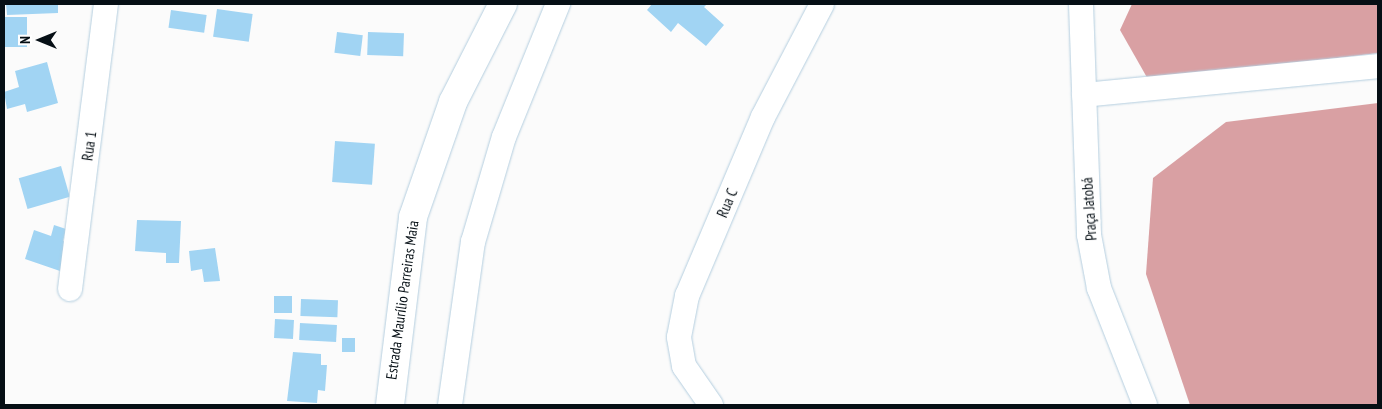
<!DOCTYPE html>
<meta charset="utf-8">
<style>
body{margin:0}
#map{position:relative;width:1382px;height:409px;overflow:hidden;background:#fbfbfb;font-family:"PT Sans Narrow",sans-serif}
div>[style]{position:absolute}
.water>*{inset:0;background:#d9a0a3}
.building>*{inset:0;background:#a1d4f3;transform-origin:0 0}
.roads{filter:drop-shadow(0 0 1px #b4cedf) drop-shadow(0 0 1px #b4cedf)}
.street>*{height:24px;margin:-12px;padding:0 12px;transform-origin:12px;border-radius:12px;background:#fff}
.secondary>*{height:28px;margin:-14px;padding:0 14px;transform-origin:14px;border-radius:14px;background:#fff}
span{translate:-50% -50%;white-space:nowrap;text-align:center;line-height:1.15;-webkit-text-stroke:4.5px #fff;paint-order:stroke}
.street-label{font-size:15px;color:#060f15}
.frame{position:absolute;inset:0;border:5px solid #060f15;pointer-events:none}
.north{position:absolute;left:15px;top:15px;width:50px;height:50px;-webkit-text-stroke:4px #fff;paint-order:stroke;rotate:270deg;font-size:14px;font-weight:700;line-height:20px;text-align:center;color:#060f15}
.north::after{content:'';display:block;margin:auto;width:18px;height:22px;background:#060f15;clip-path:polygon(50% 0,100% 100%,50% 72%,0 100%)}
</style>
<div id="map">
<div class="water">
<div style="clip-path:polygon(1132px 4px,1378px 4px,1378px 53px,1149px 81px,1120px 30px)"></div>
<div style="clip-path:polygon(1378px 103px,1378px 405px,1190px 405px,1146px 274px,1153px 178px,1226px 122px)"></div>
</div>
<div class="building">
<div style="clip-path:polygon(6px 4px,58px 4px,58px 13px,7px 15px)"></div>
<div style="clip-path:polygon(652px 4px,707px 4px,704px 7px,724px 25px,706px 46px,678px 23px,671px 32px,647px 10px)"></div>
<div style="left:217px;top:9px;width:36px;height:28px;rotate:8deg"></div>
<div style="left:171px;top:10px;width:36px;height:18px;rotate:8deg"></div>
<div style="left:4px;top:17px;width:23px;height:30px"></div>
<div style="left:337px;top:32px;width:26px;height:21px;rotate:7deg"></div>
<div style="left:368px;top:32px;width:36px;height:23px;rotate:2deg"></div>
<div style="clip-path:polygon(47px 62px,58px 103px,27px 112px,25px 104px,7px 109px,4px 92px,19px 87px,15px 71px)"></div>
<div style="left:335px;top:141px;width:40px;height:41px;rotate:4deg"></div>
<div style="left:61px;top:166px;width:32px;height:44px;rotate:74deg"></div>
<div style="clip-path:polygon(137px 220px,181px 221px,179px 263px,166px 263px,166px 253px,135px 251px)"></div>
<div style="clip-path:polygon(54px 225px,66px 229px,63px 241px,69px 243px,60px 271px,25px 259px,34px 230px,51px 236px)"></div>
<div style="clip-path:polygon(215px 248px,220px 281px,204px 282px,202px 269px,191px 271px,189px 251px)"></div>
<div style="left:292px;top:296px;width:17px;height:18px;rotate:90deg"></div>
<div style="left:301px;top:299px;width:37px;height:17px;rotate:2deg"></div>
<div style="left:275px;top:319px;width:19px;height:19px;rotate:3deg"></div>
<div style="left:300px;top:323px;width:37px;height:17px;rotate:3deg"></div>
<div style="left:342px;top:338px;width:13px;height:14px"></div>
<div style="clip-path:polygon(293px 352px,321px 354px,321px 365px,327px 365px,325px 391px,318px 390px,317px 403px,287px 401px)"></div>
</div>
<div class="roads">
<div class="street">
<div style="left:1081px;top:4px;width:231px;rotate:88deg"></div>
<div style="left:1089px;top:235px;width:54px;rotate:79.3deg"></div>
<div style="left:1099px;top:288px;width:126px;rotate:68.5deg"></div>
<div style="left:1084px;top:95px;width:295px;rotate:-5.6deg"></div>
<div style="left:70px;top:289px;width:287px;rotate:-82.8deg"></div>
<div style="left:450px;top:405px;width:165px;rotate:-82deg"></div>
<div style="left:473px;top:242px;width:109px;rotate:-73.6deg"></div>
<div style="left:504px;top:137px;width:144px;rotate:-67.9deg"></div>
<div style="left:711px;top:405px;width:47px;rotate:-124.7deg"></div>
<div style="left:684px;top:366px;width:29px;rotate:-100deg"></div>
<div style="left:679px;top:337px;width:42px;rotate:-79deg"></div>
<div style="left:687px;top:296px;width:194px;rotate:-67deg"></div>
<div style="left:763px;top:117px;width:127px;rotate:-62.4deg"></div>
</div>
<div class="secondary">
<div style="left:390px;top:405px;width:189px;rotate:-83deg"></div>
<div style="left:413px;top:217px;width:122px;rotate:-70.8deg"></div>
<div style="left:453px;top:102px;width:110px;rotate:-63deg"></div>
</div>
</div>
<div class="street-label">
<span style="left:89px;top:146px;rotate:-82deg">Rua 1</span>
<span style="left:727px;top:203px;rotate:-67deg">Rua C</span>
<span style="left:1089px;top:209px;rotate:-94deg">Praça Jatobá</span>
<span style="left:402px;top:300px;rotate:-82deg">Estrada Maurílio Parreiras Maia</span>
</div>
<div class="frame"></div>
<div class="north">N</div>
</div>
